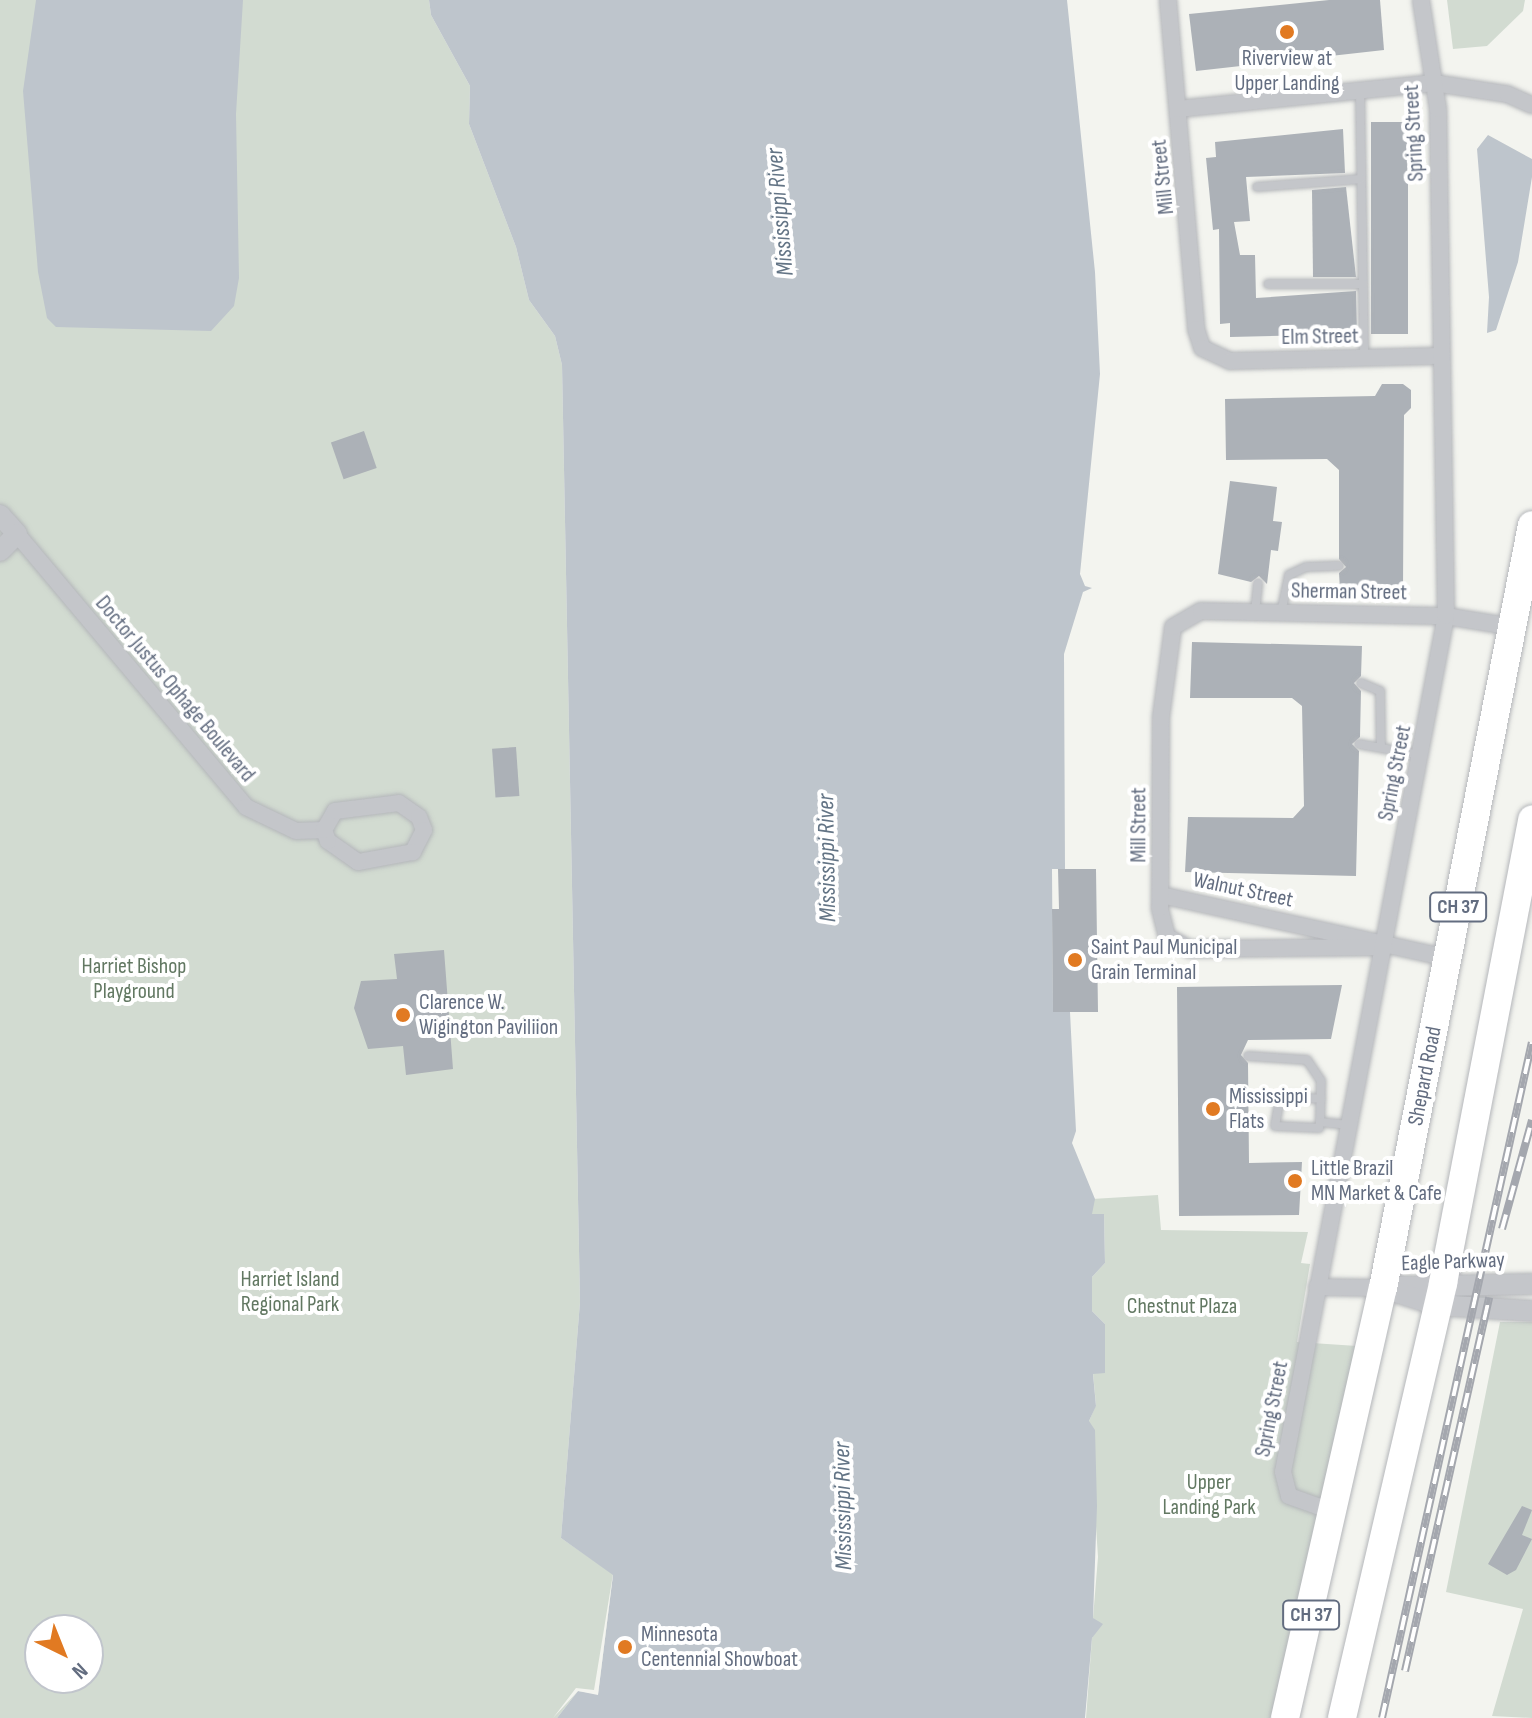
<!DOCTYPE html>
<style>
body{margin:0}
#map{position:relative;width:1532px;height:1718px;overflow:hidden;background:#f3f4ef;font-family:"Sofia Sans Condensed",sans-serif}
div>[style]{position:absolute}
.green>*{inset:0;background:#d2dbd1}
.water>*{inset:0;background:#bec5cc}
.pier>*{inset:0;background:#f3f4ef}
.building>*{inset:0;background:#acb1b7;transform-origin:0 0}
.roads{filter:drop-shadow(0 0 2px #b4b6ba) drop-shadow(0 0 2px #b4b6ba)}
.service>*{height:8px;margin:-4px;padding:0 4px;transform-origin:4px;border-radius:4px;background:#c4c6ca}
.minor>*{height:16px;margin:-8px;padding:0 8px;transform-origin:8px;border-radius:8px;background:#c4c6ca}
.tertiary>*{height:20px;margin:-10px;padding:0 10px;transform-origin:10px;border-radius:10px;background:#c4c6ca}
.trunk>*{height:28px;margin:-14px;padding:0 14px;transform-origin:14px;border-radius:14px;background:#fff}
.rail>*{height:8px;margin-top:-4px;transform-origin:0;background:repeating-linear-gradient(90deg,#fff 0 15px,#a4a7ae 0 30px);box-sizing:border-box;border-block:2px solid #a4a7ae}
.dots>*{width:22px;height:22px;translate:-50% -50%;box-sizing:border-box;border:4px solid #fff;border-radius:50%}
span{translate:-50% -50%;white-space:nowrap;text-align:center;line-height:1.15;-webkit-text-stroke:8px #fff;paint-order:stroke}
.shield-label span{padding:2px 6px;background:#fff;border:2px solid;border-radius:6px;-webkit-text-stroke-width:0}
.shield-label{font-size:20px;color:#636d80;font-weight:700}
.poi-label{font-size:22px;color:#636d80}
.left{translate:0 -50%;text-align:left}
.street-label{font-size:22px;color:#636d80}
.park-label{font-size:22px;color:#627862}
.water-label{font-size:24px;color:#637485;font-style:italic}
.north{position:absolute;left:24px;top:1614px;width:80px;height:80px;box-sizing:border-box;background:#fff;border:2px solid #c1c5cc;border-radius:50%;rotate:137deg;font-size:22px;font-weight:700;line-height:32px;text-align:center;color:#636d80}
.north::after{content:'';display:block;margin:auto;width:28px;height:36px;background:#e17a22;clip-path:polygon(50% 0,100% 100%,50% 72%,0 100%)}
</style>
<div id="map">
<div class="green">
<div style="clip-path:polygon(evenodd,0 0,429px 0,431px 15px,470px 86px,469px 124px,516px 247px,529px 300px,555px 336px,562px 365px,580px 1302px,561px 1538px,613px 1574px,598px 1695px,578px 1691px,557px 1718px,0 1718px,0 0,40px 1630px,88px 1630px,88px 1678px,40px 1678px,40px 1630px)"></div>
<div style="clip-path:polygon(1447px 0,1525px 0,1523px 11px,1487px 46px,1453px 49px)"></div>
<div style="clip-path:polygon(1158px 1195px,1161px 1230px,1308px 1232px,1301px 1263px,1310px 1264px,1297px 1342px,1357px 1346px,1271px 1718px,1086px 1718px,1092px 1638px,1098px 1628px,1093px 1618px,1098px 1557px,1089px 1421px,1096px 1405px,1093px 1373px,1105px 1373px,1105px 1324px,1092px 1311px,1092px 1277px,1105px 1263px,1104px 1214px,1092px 1214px,1092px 1199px)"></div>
<div style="clip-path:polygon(1500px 1322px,1532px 1322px,1532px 1718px,1492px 1716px,1523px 1609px,1446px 1592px)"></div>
</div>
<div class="water">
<div style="clip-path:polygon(36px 0,243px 0,236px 114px,239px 278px,234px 306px,211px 331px,56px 327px,47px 318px,38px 272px,23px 91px)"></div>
<div style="clip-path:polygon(429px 0,1067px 0,1095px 272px,1100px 374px,1080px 574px,1085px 586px,1092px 588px,1083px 592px,1064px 654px,1065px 869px,1052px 869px,1053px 1012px,1070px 1012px,1076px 1131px,1072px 1143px,1095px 1199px,1092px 1214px,1104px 1214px,1105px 1263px,1092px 1277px,1092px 1311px,1105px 1324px,1105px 1373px,1093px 1374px,1096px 1406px,1089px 1421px,1095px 1430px,1097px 1506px,1093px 1618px,1103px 1624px,1092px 1638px,1085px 1718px,557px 1718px,578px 1691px,598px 1694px,613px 1575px,561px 1538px,580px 1302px,562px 365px,555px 336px,529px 300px,516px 247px,469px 124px,470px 86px,431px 15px)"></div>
<div style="clip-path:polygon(1488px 135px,1532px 159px,1532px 177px,1518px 262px,1496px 330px,1487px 333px,1489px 297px,1477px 149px)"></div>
</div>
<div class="pier">
<div style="clip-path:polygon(613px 1574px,598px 1695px,578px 1691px,553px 1718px,576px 1688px,594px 1690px)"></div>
</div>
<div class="building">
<div style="clip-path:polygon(1329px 0,1380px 0,1384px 50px,1196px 71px,1189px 14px)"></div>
<div style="left:1371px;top:122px;width:37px;height:212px"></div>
<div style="clip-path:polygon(1343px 129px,1345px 173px,1246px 177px,1250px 221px,1234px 222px,1240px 255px,1255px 255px,1256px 298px,1356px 291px,1357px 334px,1230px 337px,1230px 323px,1220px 324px,1219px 229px,1213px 230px,1206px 158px,1216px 157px,1215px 142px)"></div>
<div style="clip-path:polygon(1346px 187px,1356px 277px,1313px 277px,1312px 190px)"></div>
<div style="clip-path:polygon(1382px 384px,1403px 384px,1411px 390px,1411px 408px,1404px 415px,1403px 589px,1340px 590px,1339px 573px,1346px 567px,1339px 559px,1339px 470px,1327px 459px,1226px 460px,1225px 399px,1375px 396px)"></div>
<div style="left:364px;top:431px;width:39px;height:35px;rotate:71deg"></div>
<div style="clip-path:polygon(1230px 481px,1277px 487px,1273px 521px,1282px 522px,1278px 551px,1271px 550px,1267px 584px,1259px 576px,1251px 582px,1218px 574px)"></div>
<div style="clip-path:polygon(1192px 642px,1362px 646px,1361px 676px,1354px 683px,1361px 691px,1360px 737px,1352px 744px,1359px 751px,1356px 876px,1185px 872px,1188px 817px,1293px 818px,1304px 806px,1302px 706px,1292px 698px,1190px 698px)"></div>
<div style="left:516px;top:747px;width:49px;height:24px;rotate:86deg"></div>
<div style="clip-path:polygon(1058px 869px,1096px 869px,1098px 1012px,1053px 1012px,1052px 909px,1059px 909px)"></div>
<div style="clip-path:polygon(444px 950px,453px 1069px,406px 1075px,403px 1046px,368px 1049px,354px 1008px,361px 981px,397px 979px,394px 954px)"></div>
<div style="clip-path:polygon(1342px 985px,1331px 1039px,1248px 1040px,1241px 1055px,1248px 1063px,1249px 1163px,1302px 1162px,1299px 1215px,1179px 1216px,1177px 987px)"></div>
<div style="clip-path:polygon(1522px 1506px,1532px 1510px,1522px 1535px,1532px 1539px,1516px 1570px,1507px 1575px,1488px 1564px)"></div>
</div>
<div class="roads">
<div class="service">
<div style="left:1360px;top:91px;width:267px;rotate:89.1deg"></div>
<div style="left:1257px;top:187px;width:104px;rotate:-4.4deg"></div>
<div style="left:1268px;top:284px;width:95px"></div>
<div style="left:1255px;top:612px;width:29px;rotate:-84deg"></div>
<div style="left:1281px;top:613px;width:39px;rotate:-78deg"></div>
<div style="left:1289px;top:575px;width:19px;rotate:-25deg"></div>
<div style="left:1306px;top:567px;width:33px;rotate:-2deg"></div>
<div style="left:1361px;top:683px;width:21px;rotate:23deg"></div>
<div style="left:1380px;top:691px;width:55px;rotate:89deg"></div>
<div style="left:1359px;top:744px;width:62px;rotate:10.2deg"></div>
<div style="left:1248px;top:1056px;width:59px;rotate:3.9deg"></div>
<div style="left:1307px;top:1060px;width:25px;rotate:56deg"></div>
<div style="left:1321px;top:1081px;width:41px;rotate:91.4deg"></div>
<div style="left:1320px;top:1122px;width:29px;rotate:6deg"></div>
<div style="left:1320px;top:1122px;width:6px;rotate:99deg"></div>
<div style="left:1319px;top:1128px;width:44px;rotate:-177.4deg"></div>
<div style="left:1275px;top:1126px;width:23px;rotate:-80deg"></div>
<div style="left:1279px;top:1103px;width:10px;rotate:-37deg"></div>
<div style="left:1287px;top:1097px;width:34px;rotate:3deg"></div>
</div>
<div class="minor">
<div style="left:1168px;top:0;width:330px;rotate:85.1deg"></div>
<div style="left:1196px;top:329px;width:20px;rotate:72deg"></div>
<div style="left:1202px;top:348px;width:31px;rotate:25deg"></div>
<div style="left:1230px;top:361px;width:212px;rotate:-1.4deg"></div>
<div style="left:1178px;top:109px;width:257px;rotate:-5.8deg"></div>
<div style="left:1434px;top:83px;width:74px;rotate:8.6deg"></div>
<div style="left:1507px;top:94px;width:27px;rotate:24deg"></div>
<div style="left:17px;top:534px;width:356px;rotate:50deg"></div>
<div style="left:246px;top:807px;width:55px;rotate:25.6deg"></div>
<div style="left:296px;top:831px;width:28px;rotate:-2deg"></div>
<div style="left:399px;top:803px;width:24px;rotate:35deg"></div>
<div style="left:419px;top:817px;width:14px;rotate:69deg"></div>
<div style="left:424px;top:830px;width:25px;rotate:117deg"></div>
<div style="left:413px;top:852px;width:56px;rotate:169.7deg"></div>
<div style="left:358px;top:862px;width:37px;rotate:-145deg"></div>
<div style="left:328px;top:841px;width:12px;rotate:-110deg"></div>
<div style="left:324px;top:830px;width:22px;rotate:-60deg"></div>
<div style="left:335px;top:811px;width:64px;rotate:-7.1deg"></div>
<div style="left:1161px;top:895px;width:294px;rotate:12.4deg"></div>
<div style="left:1385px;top:947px;width:195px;rotate:179.4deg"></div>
<div style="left:1190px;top:949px;width:26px;rotate:-152deg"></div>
<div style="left:1167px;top:937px;width:30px;rotate:-104deg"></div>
<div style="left:1160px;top:908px;width:191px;rotate:-89.7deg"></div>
<div style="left:1161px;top:717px;width:91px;rotate:-82.4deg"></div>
<div style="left:1173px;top:627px;width:32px;rotate:-30deg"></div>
<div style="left:1201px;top:611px;width:245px;rotate:1.2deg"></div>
<div style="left:1446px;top:616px;width:68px;rotate:9.3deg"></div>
<div style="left:1317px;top:1287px;width:66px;rotate:0.9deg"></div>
<div style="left:1334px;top:1512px;width:48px;rotate:-160.4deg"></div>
<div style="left:1289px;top:1496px;width:25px;rotate:-104deg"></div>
<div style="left:1283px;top:1472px;width:871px;rotate:-79.22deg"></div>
<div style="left:1446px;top:616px;width:507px;rotate:-90.9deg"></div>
<div style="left:1438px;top:109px;width:110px;rotate:-98.9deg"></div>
</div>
<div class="tertiary">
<div style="left:0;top:515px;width:25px;rotate:48deg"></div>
<div style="left:17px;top:534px;width:24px;rotate:135deg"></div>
<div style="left:1395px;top:1287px;width:137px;rotate:-1.3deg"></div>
<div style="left:1383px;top:1288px;width:57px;rotate:17.5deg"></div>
<div style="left:1437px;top:1305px;width:95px;rotate:3.6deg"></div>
</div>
<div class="trunk">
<div style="left:1285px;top:1718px;width:441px;rotate:-77.2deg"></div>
<div style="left:1383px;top:1288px;width:777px;rotate:-78.95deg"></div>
<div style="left:1342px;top:1718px;width:447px;rotate:-76.9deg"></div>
<div style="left:1443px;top:1283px;width:472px;rotate:-79.1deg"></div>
</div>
</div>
<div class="rail">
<div style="left:1502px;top:1229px;width:113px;rotate:-74.6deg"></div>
<div style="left:1405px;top:1671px;width:383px;rotate:-77.3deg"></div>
<div style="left:1382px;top:1718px;width:692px;rotate:-77.49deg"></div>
</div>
<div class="dots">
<div style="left:1287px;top:32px;background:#e17a22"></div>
<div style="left:1075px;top:960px;background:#e17a22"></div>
<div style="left:403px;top:1015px;background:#e17a22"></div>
<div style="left:1213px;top:1109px;background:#e17a22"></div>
<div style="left:1295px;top:1181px;background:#e17a22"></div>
<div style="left:625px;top:1647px;background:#e17a22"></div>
</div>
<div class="shield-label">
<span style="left:1458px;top:907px">CH 37</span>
<span style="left:1311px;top:1615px">CH 37</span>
</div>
<div class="poi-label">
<span style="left:1287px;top:71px">Riverview at<br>Upper Landing</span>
<span class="left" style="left:1091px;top:960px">Saint Paul Municipal<br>Grain Terminal</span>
<span class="left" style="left:419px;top:1015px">Clarence W.<br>Wigington Paviliion</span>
<span class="left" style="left:1229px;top:1109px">Mississippi<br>Flats</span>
<span class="left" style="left:1311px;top:1181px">Little Brazil<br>MN Market &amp; Cafe</span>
<span class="left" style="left:641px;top:1647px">Minnesota<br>Centennial Showboat</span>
</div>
<div class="street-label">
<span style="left:1414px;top:133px;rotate:-93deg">Spring Street</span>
<span style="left:1163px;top:177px;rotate:-96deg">Mill Street</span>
<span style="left:1320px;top:337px;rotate:-1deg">Elm Street</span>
<span style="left:1349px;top:592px;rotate:1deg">Sherman Street</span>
<span style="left:175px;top:689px;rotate:50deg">Doctor Justus Ophage Boulevard</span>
<span style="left:1395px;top:773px;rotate:-79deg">Spring Street</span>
<span style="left:1139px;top:825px;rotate:-90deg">Mill Street</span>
<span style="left:1243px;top:890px;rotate:12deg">Walnut Street</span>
<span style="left:1425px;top:1076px;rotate:-79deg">Shepard Road</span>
<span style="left:1453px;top:1262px;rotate:-2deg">Eagle Parkway</span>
<span style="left:1272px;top:1409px;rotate:-79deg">Spring Street</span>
</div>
<div class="park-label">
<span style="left:134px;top:979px">Harriet Bishop<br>Playground</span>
<span style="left:290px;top:1292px">Harriet Island<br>Regional Park</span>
<span style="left:1182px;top:1307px">Chestnut Plaza</span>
<span style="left:1209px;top:1495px">Upper<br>Landing Park</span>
</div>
<div class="water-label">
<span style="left:780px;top:212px;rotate:-95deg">Mississippi River</span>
<span style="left:827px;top:858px;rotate:-91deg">Mississippi River</span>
<span style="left:843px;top:1506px;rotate:-91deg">Mississippi River</span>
</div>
<div class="north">N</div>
</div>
